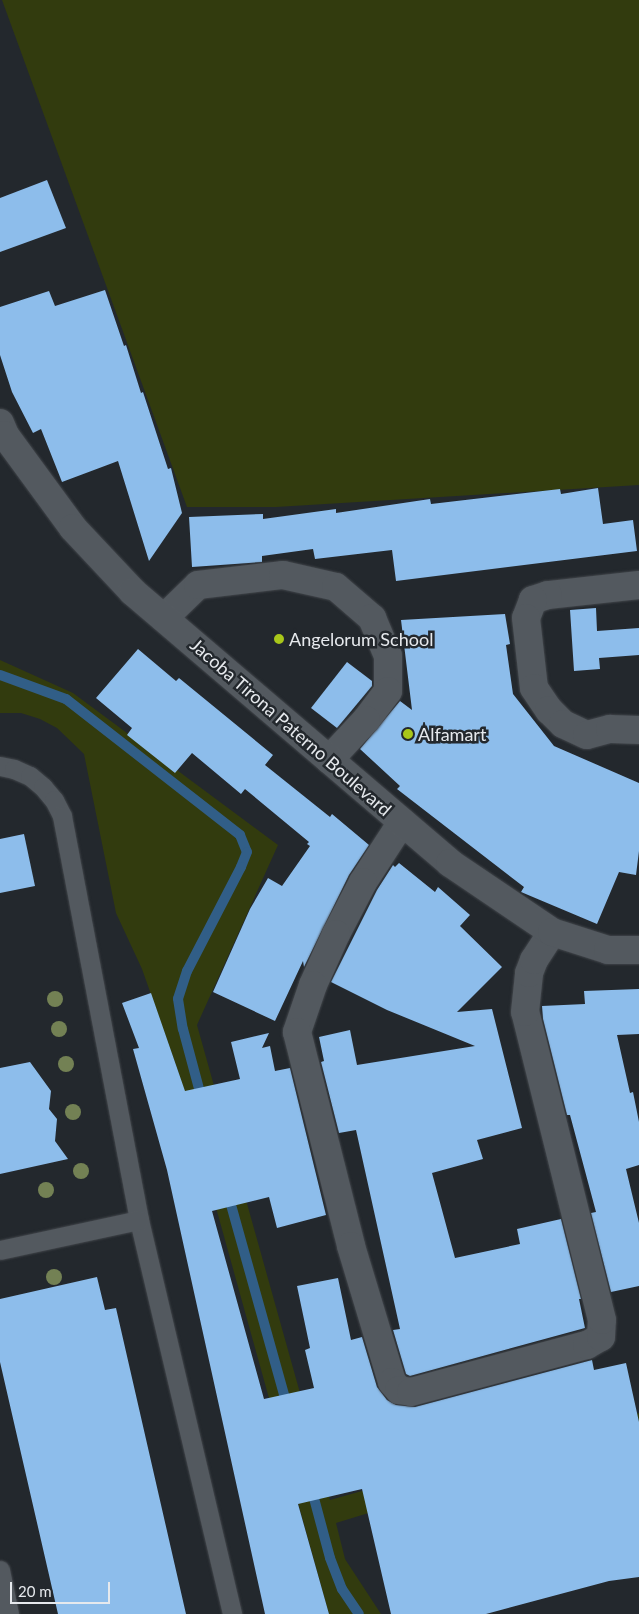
<!DOCTYPE html>
<style>
body{margin:0}
#map{position:relative;width:639px;height:1614px;overflow:hidden;background:#23282d;font-family:Lato,sans-serif}
div>[style]{position:absolute}
.green>*{inset:0;background:#323b0e}
.stream>*{height:10px;margin:-5px;padding:0 5px;transform-origin:5px;border-radius:5px;background:#315e87}
.building>*{inset:0;background:#8dbdeb}
.roads{filter:drop-shadow(0 0 1px #41454a) drop-shadow(0 0 1px #41454a)}
.lane>*{height:19px;margin:-9.5px;padding:0 9.5px;transform-origin:9.5px;border-radius:9.5px;background:#53595f}
.street>*{height:28px;margin:-14px;padding:0 14px;transform-origin:14px;border-radius:14px;background:#53595f}
.secondary>*{height:28px;margin:-14px;padding:0 14px;transform-origin:14px;border-radius:14px;background:#53595f}
.trees>*{width:16px;height:16px;margin:-8px;border-radius:50%;background:#738154}
.dots>*{width:14px;height:14px;translate:-50% -50%;box-sizing:border-box;border:2px solid #23282d;border-radius:50%}
span{translate:-50% -50%;white-space:nowrap;text-align:center;line-height:1.15;-webkit-text-stroke:5px #23282d;paint-order:stroke}
.poi-label{font-size:18px;color:#e6e9ed}
.left{translate:0 -50%;text-align:left}
.street-label{font-size:18px;color:#e6e9ed}
.scale{position:absolute;left:10px;top:1582px;width:100px;height:22px;box-sizing:border-box;border:2px solid #e6e9ed;border-top:0;padding-left:6px;font-size:15px;line-height:18px;white-space:nowrap;color:#e6e9ed;-webkit-text-stroke:4px #23282d;paint-order:stroke}
</style>
<div id="map">
<div class="green">
<div style="clip-path:polygon(2px 0,639px 0,639px 485px,276px 507px,187px 507px)"></div>
<div style="clip-path:polygon(0 660px,73px 693px,278px 845px,197px 1025px,330px 1500px,639px 1413px,639px 1430px,336px 1523px,345px 1559px,381px 1614px,329px 1614px,178px 1071px,142px 969px,116px 913px,84px 754px,57px 728px,40px 719px,21px 713px,0 713px)"></div>
</div>
<div class="stream">
<div style="left:0;top:675px;width:70px;rotate:20deg"></div>
<div style="left:66px;top:699px;width:221px;rotate:38deg"></div>
<div style="left:240px;top:835px;width:18px;rotate:68deg"></div>
<div style="left:247px;top:852px;width:16px;rotate:112deg"></div>
<div style="left:241px;top:867px;width:117px;rotate:117.4deg"></div>
<div style="left:187px;top:971px;width:29px;rotate:108deg"></div>
<div style="left:178px;top:999px;width:30px;rotate:81deg"></div>
<div style="left:183px;top:1029px;width:73px;rotate:75deg"></div>
<div style="left:228px;top:1194px;width:220px;rotate:74.4deg"></div>
<div style="left:311px;top:1487px;width:73px;rotate:75deg"></div>
<div style="left:330px;top:1558px;width:33px;rotate:69deg"></div>
<div style="left:342px;top:1589px;width:30px;rotate:56deg"></div>
</div>
<div class="building">
<div style="clip-path:polygon(47px 180px,66px 228px,0 252px,0 198px)"></div>
<div style="clip-path:polygon(105px 290px,124px 346px,126px 345px,141px 393px,143px 392px,168px 469px,171px 468px,182px 513px,149px 561px,118px 461px,62px 482px,41px 429px,33px 433px,12px 392px,0 355px,0 307px,49px 291px,55px 306px)"></div>
<div style="clip-path:polygon(598px 488px,603px 524px,633px 520px,637px 551px,396px 581px,392px 550px,315px 559px,313px 549px,262px 556px,262px 562px,192px 567px,189px 517px,263px 514px,263px 519px,336px 509px,336px 513px,430px 499px,431px 504px,560px 489px,561px 494px)"></div>
<div style="clip-path:polygon(596px 608px,597px 631px,639px 628px,639px 655px,599px 658px,600px 669px,574px 671px,570px 610px)"></div>
<div style="clip-path:polygon(505px 614px,510px 644px,506px 645px,513px 694px,554px 746px,639px 783px,639px 851px,636px 875px,619px 872px,597px 924px,521px 892px,524px 887px,397px 789px,400px 786px,360px 749px,400px 701px,412px 710px,401px 620px)"></div>
<div style="clip-path:polygon(138px 649px,176px 681px,179px 678px,273px 755px,265px 765px,330px 817px,332px 814px,369px 845px,349px 875px,304px 967px,303px 961px,275px 1021px,213px 992px,250px 909px,268px 878px,282px 886px,310px 846px,307px 844px,309px 842px,245px 789px,241px 794px,192px 753px,175px 773px,127px 735px,132px 728px,96px 698px)"></div>
<div style="clip-path:polygon(347px 662px,372px 681px,372px 686px,337px 728px,311px 708px)"></div>
<div style="clip-path:polygon(24px 834px,35px 886px,0 893px,0 839px)"></div>
<div style="clip-path:polygon(399px 863px,435px 892px,438px 887px,470px 915px,460px 926px,502px 967px,457px 1012px,492px 1009px,522px 1128px,477px 1140px,483px 1159px,432px 1173px,455px 1258px,520px 1244px,517px 1229px,561px 1219px,581px 1299px,579px 1299px,585px 1328px,410px 1376px,406px 1374px,393px 1330px,400px 1329px,356px 1130px,339px 1133px,321px 1062px,324px 1061px,319px 1037px,350px 1030px,357px 1065px,475px 1046px,387px 1010px,331px 982px,377px 890px,393px 865px,395px 867px)"></div>
<div style="clip-path:polygon(639px 989px,639px 1034px,617px 1035px,630px 1093px,633px 1092px,639px 1122px,639px 1165px,626px 1169px,639px 1223px,639px 1286px,611px 1292px,591px 1213px,596px 1212px,570px 1115px,567px 1115px,543px 1019px,542px 1006px,585px 1004px,584px 991px)"></div>
<div style="clip-path:polygon(151px 993px,185px 1091px,240px 1079px,231px 1042px,269px 1033px,262px 1048px,270px 1046px,275px 1071px,290px 1068px,326px 1215px,277px 1228px,269px 1197px,212px 1211px,264px 1399px,314px 1388px,305px 1350px,310px 1348px,297px 1286px,338px 1278px,351px 1340px,362px 1337px,377px 1387px,387px 1400px,396px 1405px,415px 1407px,592px 1360px,594px 1370px,626px 1363px,639px 1422px,639px 1577px,609px 1581px,486px 1614px,391px 1614px,362px 1489px,298px 1504px,329px 1614px,265px 1614px,167px 1170px,133px 1049px,139px 1048px,122px 1003px)"></div>
<div style="clip-path:polygon(30px 1062px,51px 1091px,49px 1109px,57px 1119px,55px 1141px,68px 1159px,0 1174px,0 1068px)"></div>
<div style="clip-path:polygon(97px 1277px,105px 1310px,116px 1308px,186px 1614px,58px 1614px,0 1362px,0 1299px)"></div>
</div>
<div class="roads">
<div class="lane">
<div style="left:0;top:766px;width:14px;rotate:12deg"></div>
<div style="left:14px;top:769px;width:17px;rotate:24deg"></div>
<div style="left:30px;top:776px;width:17px;rotate:40deg"></div>
<div style="left:43px;top:787px;width:17px;rotate:50deg"></div>
<div style="left:54px;top:800px;width:18px;rotate:63deg"></div>
<div style="left:62px;top:816px;width:411px;rotate:79.2deg"></div>
<div style="left:139px;top:1220px;width:405px;rotate:76.7deg"></div>
<div style="left:0;top:1250px;width:142px;rotate:-12.2deg"></div>
<div style="left:0;top:1570px;width:45px;rotate:78.4deg"></div>
</div>
<div class="street">
<div style="left:639px;top:585px;width:92px;rotate:173.7deg"></div>
<div style="left:548px;top:595px;width:16px;rotate:162deg"></div>
<div style="left:533px;top:600px;width:19px;rotate:111deg"></div>
<div style="left:526px;top:618px;width:70px;rotate:83.5deg"></div>
<div style="left:534px;top:688px;width:27px;rotate:56deg"></div>
<div style="left:549px;top:710px;width:20px;rotate:45deg"></div>
<div style="left:563px;top:724px;width:26px;rotate:25deg"></div>
<div style="left:587px;top:735px;width:24px;rotate:-15deg"></div>
<div style="left:610px;top:729px;width:29px;rotate:2deg"></div>
<div style="left:164px;top:618px;width:47px;rotate:-44.1deg"></div>
<div style="left:198px;top:585px;width:86px;rotate:-6.7deg"></div>
<div style="left:283px;top:575px;width:54px;rotate:12.8deg"></div>
<div style="left:336px;top:587px;width:48px;rotate:40.7deg"></div>
<div style="left:372px;top:618px;width:41px;rotate:67.2deg"></div>
<div style="left:388px;top:656px;width:35px;rotate:90deg"></div>
<div style="left:388px;top:691px;width:36px;rotate:127deg"></div>
<div style="left:366px;top:720px;width:54px;rotate:132.8deg"></div>
<div style="left:402px;top:822px;width:72px;rotate:123deg"></div>
<div style="left:363px;top:882px;width:59px;rotate:117.4deg"></div>
<div style="left:336px;top:934px;width:56px;rotate:114.3deg"></div>
<div style="left:313px;top:985px;width:50px;rotate:108.8deg"></div>
<div style="left:297px;top:1032px;width:221px;rotate:75.8deg"></div>
<div style="left:351px;top:1246px;width:142px;rotate:73.2deg"></div>
<div style="left:392px;top:1382px;width:11px;rotate:49deg"></div>
<div style="left:399px;top:1390px;width:12px;rotate:9deg"></div>
<div style="left:411px;top:1392px;width:182px;rotate:-15deg"></div>
<div style="left:587px;top:1345px;width:16px;rotate:-30deg"></div>
<div style="left:601px;top:1337px;width:17px;rotate:-87deg"></div>
<div style="left:602px;top:1320px;width:317px;rotate:-104deg"></div>
<div style="left:525px;top:1012px;width:39px;rotate:-84deg"></div>
<div style="left:529px;top:973px;width:14px;rotate:-69deg"></div>
<div style="left:534px;top:960px;width:33px;rotate:-57deg"></div>
</div>
<div class="secondary">
<div style="left:0;top:423px;width:13px;rotate:67deg"></div>
<div style="left:5px;top:435px;width:115px;rotate:53.8deg"></div>
<div style="left:73px;top:528px;width:88px;rotate:46.8deg"></div>
<div style="left:133px;top:592px;width:417px;rotate:40.5deg"></div>
<div style="left:450px;top:863px;width:123px;rotate:34.1deg"></div>
<div style="left:552px;top:932px;width:59px;rotate:17.8deg"></div>
<div style="left:608px;top:950px;width:31px"></div>
</div>
</div>
<div class="trees">
<div style="left:55px;top:999px"></div>
<div style="left:59px;top:1029px"></div>
<div style="left:66px;top:1064px"></div>
<div style="left:73px;top:1112px"></div>
<div style="left:81px;top:1171px"></div>
<div style="left:46px;top:1190px"></div>
<div style="left:54px;top:1277px"></div>
</div>
<div class="dots">
<div style="left:279px;top:639px;background:#a9c71a"></div>
<div style="left:408px;top:734px;background:#a9c71a"></div>
</div>
<div class="poi-label">
<span class="left" style="left:289px;top:639px">Angelorum School</span>
<span class="left" style="left:418px;top:734px">Alfamart</span>
</div>
<div class="street-label">
<span style="left:291px;top:727px;rotate:41deg">Jacoba Tirona Paterno Boulevard</span>
</div>
<div class="scale">20 m</div>
</div>
